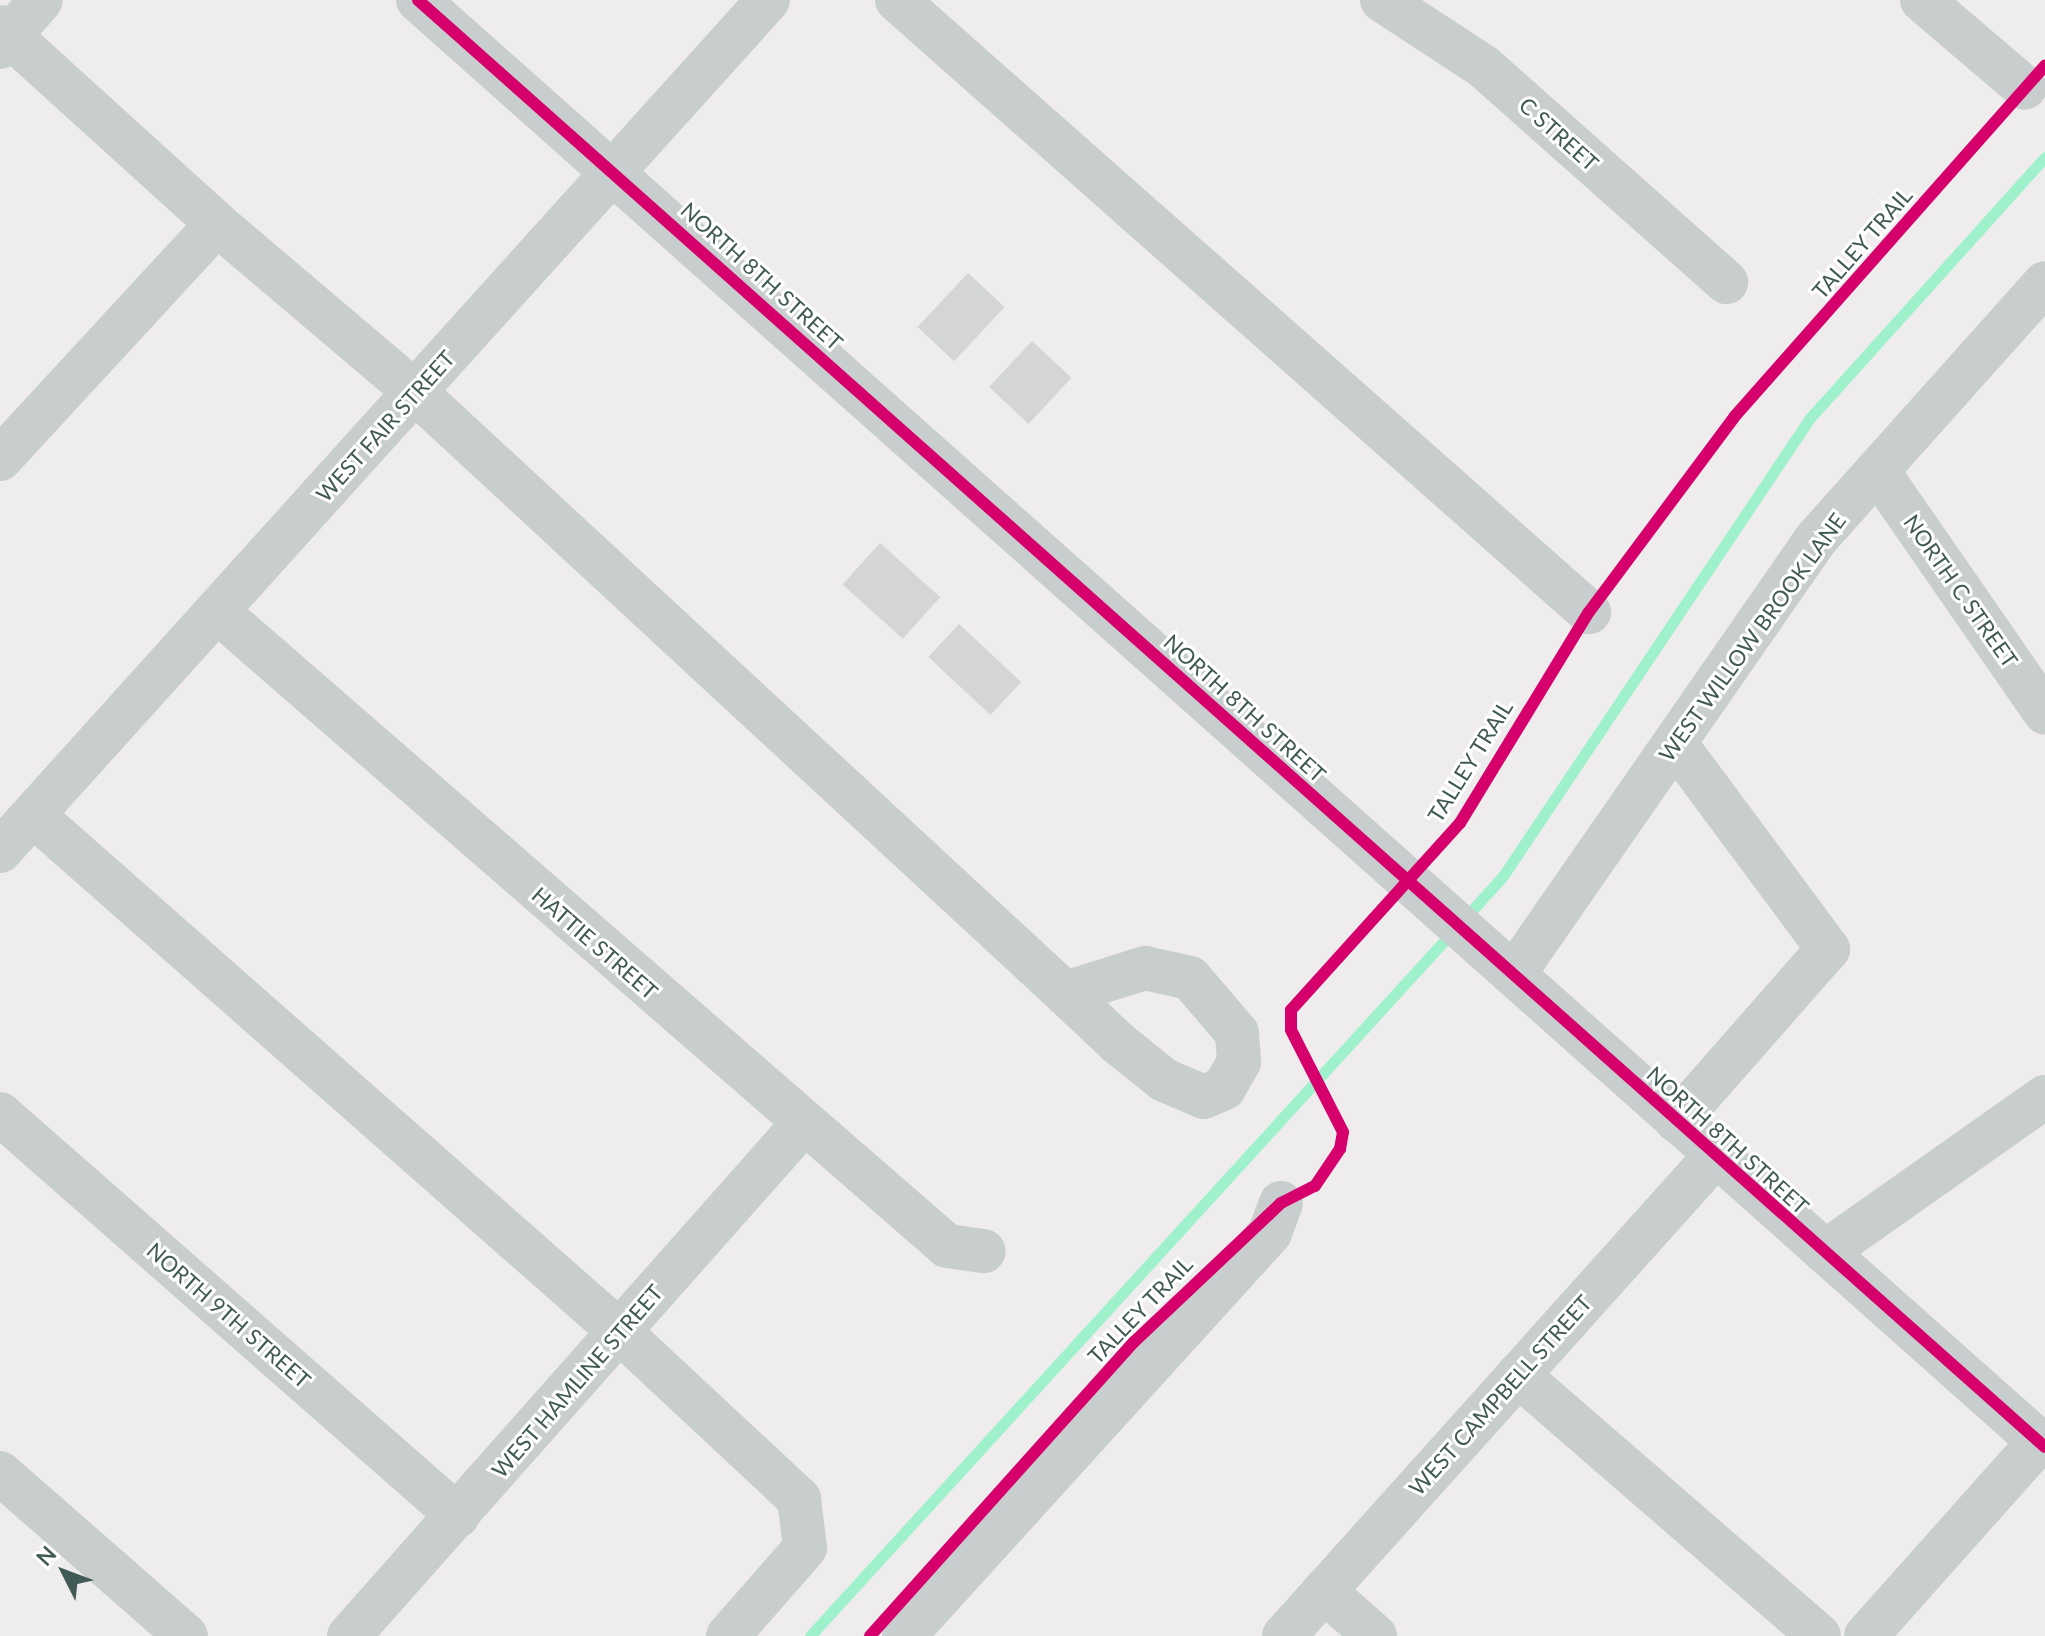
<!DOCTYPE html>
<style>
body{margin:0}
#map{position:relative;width:2045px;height:1636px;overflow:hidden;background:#eeeced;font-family:Lato,sans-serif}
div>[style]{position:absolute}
.stream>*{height:11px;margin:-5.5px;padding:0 5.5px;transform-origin:5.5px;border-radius:5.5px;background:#9ef1ca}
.building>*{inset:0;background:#d4d6d6;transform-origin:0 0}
.minor>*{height:44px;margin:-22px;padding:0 22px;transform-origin:22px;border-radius:22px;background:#c8cecd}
.cycleway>*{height:12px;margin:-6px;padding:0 6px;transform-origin:6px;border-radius:6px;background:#d6006c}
span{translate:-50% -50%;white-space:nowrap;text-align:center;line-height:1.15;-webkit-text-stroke:6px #fff;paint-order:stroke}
.street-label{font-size:22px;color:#425a55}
.north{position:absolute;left:24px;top:1532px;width:80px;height:80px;-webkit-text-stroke:6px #fff;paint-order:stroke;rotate:312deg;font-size:22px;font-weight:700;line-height:32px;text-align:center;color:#425a55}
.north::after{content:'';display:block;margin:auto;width:28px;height:36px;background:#425a55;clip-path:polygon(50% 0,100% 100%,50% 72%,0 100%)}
</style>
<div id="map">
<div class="stream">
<div style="left:1465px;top:918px;width:57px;rotate:-47.9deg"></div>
<div style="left:1503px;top:876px;width:551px;rotate:-56.17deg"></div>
<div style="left:1810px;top:418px;width:351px;rotate:-48deg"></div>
<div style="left:810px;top:1636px;width:954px;rotate:-47.63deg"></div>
</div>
<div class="building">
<div style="left:968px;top:273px;width:50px;height:74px;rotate:43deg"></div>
<div style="left:1032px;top:341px;width:54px;height:63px;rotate:43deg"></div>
<div style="left:880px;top:543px;width:81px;height:56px;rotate:42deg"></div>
<div style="left:959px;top:624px;width:85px;height:45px;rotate:43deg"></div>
</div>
<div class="minor">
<div style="left:418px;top:0;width:2177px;rotate:41.65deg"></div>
<div style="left:897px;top:0;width:924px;rotate:41.49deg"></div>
<div style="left:1382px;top:0;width:122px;rotate:33.3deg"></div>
<div style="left:1484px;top:67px;width:324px;rotate:41.6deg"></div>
<div style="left:1922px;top:0;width:135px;rotate:40.5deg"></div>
<div style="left:0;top:27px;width:293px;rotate:42.2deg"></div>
<div style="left:217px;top:224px;width:260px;rotate:40.3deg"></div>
<div style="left:415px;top:392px;width:885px;rotate:42.76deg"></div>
<div style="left:1065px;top:993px;width:73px;rotate:43.3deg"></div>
<div style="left:1118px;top:1043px;width:59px;rotate:38.8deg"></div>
<div style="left:1164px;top:1080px;width:43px;rotate:23deg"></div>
<div style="left:1204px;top:1097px;width:22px;rotate:-24deg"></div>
<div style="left:1224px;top:1088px;width:30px;rotate:-60deg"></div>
<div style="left:1239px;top:1062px;width:29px;rotate:-94deg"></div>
<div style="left:1237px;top:1033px;width:72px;rotate:-130.5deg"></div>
<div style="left:1190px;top:978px;width:46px;rotate:-167.5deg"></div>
<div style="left:1145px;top:968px;width:84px;rotate:162.6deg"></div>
<div style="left:0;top:47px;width:62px;rotate:-48.9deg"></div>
<div style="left:0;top:459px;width:320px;rotate:-47.3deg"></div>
<div style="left:1877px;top:470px;width:295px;rotate:55.3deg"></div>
<div style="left:218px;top:612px;width:966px;rotate:41.01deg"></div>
<div style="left:947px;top:1246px;width:37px;rotate:8deg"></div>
<div style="left:1675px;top:743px;width:257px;rotate:53.4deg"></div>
<div style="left:1828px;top:949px;width:229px;rotate:131.3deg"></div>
<div style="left:33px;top:815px;width:782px;rotate:41.37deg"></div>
<div style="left:620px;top:1332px;width:245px;rotate:43deg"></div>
<div style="left:799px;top:1499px;width:49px;rotate:83deg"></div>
<div style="left:805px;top:1548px;width:117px;rotate:131.2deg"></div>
<div style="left:0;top:851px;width:1146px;rotate:-47.93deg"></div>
<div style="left:1514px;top:974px;width:530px;rotate:-55.23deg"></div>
<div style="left:1816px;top:539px;width:343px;rotate:-48.2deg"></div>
<div style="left:0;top:1114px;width:609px;rotate:41.27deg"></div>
<div style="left:1825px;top:1252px;width:269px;rotate:-35.2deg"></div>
<div style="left:1518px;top:1375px;width:398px;rotate:40.9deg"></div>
<div style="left:0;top:1473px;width:247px;rotate:41.2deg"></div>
<div style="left:1324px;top:1591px;width:68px;rotate:41.4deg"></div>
<div style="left:349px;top:1636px;width:684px;rotate:-48.44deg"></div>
<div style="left:904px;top:1636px;width:544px;rotate:-47.75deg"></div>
<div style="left:1270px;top:1233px;width:32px;rotate:-70deg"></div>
<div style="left:1284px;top:1636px;width:647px;rotate:-48.07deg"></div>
<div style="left:1866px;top:1636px;width:260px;rotate:-48.3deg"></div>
</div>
<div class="cycleway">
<div style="left:418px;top:0;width:2177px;rotate:41.65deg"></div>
<div style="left:870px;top:1636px;width:395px;rotate:-48.1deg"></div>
<div style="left:1134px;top:1342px;width:202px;rotate:-43.4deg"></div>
<div style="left:1281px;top:1203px;width:38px;rotate:-27deg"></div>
<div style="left:1315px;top:1186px;width:45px;rotate:-56deg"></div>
<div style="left:1340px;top:1149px;width:17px;rotate:-80deg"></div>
<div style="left:1343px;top:1132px;width:114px;rotate:-117deg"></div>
<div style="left:1291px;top:1030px;width:20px;rotate:-90deg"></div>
<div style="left:1291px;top:1010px;width:252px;rotate:-47.9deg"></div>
<div style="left:1460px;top:823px;width:247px;rotate:-58.6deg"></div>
<div style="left:1589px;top:612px;width:244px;rotate:-53.3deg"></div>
<div style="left:1735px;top:416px;width:468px;rotate:-48.5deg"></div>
</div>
<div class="street-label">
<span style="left:1559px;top:134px;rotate:42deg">C STREET</span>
<span style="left:1862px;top:243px;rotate:-49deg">TALLEY TRAIL</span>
<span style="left:762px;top:276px;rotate:42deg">NORTH 8TH STREET</span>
<span style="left:385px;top:426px;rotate:-48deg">WEST FAIR STREET</span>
<span style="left:1961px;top:591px;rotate:55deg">NORTH C STREET</span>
<span style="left:1752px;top:637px;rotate:-54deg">WEST WILLOW BROOK LANE</span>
<span style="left:1245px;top:708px;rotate:42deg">NORTH 8TH STREET</span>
<span style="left:1470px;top:761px;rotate:-58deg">TALLEY TRAIL</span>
<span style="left:595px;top:943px;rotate:41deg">HATTIE STREET</span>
<span style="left:1728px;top:1140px;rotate:42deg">NORTH 8TH STREET</span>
<span style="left:1140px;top:1310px;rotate:-46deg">TALLEY TRAIL</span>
<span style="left:229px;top:1315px;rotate:41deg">NORTH 9TH STREET</span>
<span style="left:577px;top:1381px;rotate:-49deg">WEST HAMLINE STREET</span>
<span style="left:1500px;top:1395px;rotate:-48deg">WEST CAMPBELL STREET</span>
</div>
<div class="north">N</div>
</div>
